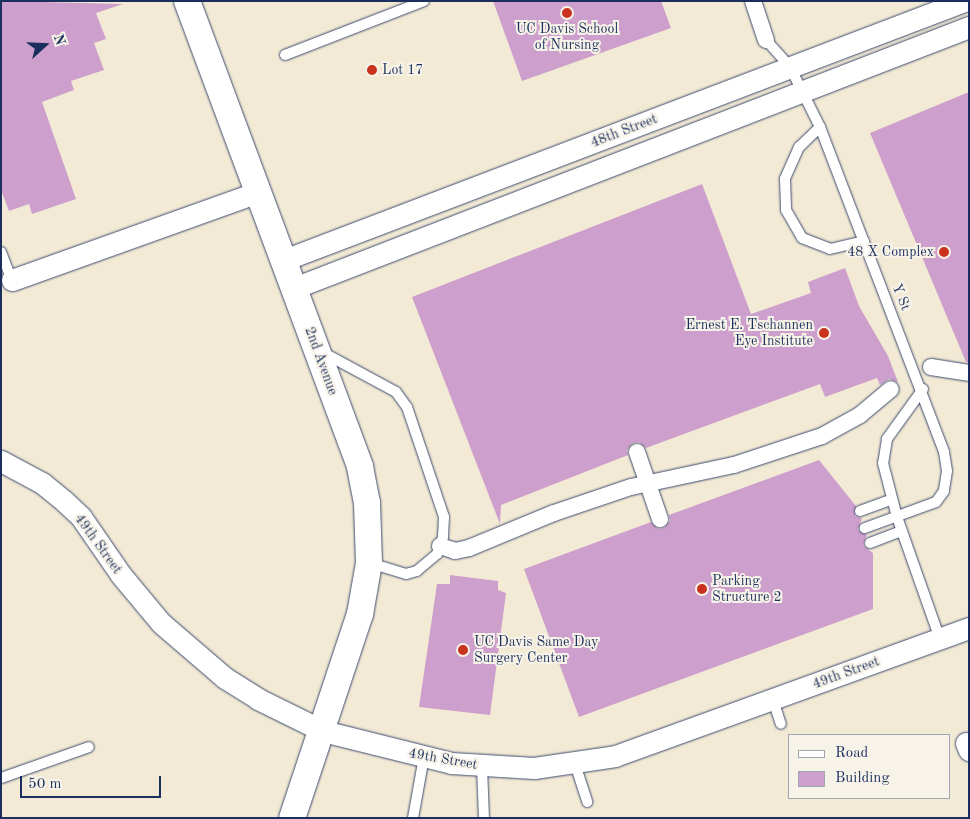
<!DOCTYPE html>
<style>
body{margin:0}
#map{position:relative;width:970px;height:819px;overflow:hidden;background:#f3ead5;font-family:"Old Standard TT",serif}
div>[style]{position:absolute}
.building>*{inset:0;background:#cd9fcc}
.roads{filter:drop-shadow(0 0 1px #3b4b70) drop-shadow(0 0 1px #3b4b70)}
.service>*{height:10px;margin:-5px;padding:0 5px;transform-origin:5px;border-radius:5px;background:#fff}
.pedestrian>*{height:16px;margin:-8px;padding:0 8px;transform-origin:8px;border-radius:8px;background:#fff}
.minor>*{height:21px;margin:-10.5px;padding:0 10.5px;transform-origin:10.5px;border-radius:10.5px;background:#fff}
.tertiary>*{height:26px;margin:-13px;padding:0 13px;transform-origin:13px;border-radius:13px;background:#fff}
.dots>*{width:14px;height:14px;translate:-50% -50%;box-sizing:border-box;border:2px solid #f7f3e8;border-radius:50%}
span{translate:-50% -50%;white-space:nowrap;text-align:center;line-height:1.15;-webkit-text-stroke:4px #f7f3e8;paint-order:stroke}
.poi-label{font-size:14px;color:#1b2f5e}
.left{translate:0 -50%;text-align:left}
.right{translate:-100% -50%;text-align:right}
.street-label{font-size:14px;color:#1b2f5e}
.frame{position:absolute;inset:0;border:2px solid #1b2f5e;pointer-events:none}
.legend{position:absolute;left:788px;top:734px;width:162px;height:65px;box-sizing:border-box;background:#f7f3e8;border:1px solid #9fa5b1;margin:0;padding:6px 9px;list-style:none;font-size:15px;color:#1b2f5e}
.legend li{display:flex;align-items:center;gap:10px;height:25px}
.legend b{width:25px;border:1px solid #9fa5b1}
.north{position:absolute;left:20px;top:20px;width:50px;height:50px;-webkit-text-stroke:4px #f7f3e8;paint-order:stroke;rotate:70deg;font-size:14px;font-weight:700;line-height:20px;text-align:center;color:#1b2f5e}
.north::after{content:'';display:block;margin:auto;width:18px;height:22px;background:#1b2f5e;clip-path:polygon(50% 0,100% 100%,50% 72%,0 100%)}
.scale{position:absolute;left:20px;top:776px;width:141px;height:22px;box-sizing:border-box;border:2px solid #1b2f5e;border-top:0;padding-left:6px;font-size:15px;line-height:18px;white-space:nowrap;color:#1b2f5e;-webkit-text-stroke:4px #f7f3e8;paint-order:stroke}
</style>
<div id="map">
<div class="building">
<div style="clip-path:polygon(1px 1px,123px 4px,96px 13px,106px 39px,94px 43px,104px 70px,71px 81px,74px 90px,42px 102px,76px 199px,32px 214px,29px 204px,9px 211px,1px 190px)"></div>
<div style="clip-path:polygon(493px 1px,661px 1px,671px 28px,522px 81px)"></div>
<div style="clip-path:polygon(969px 92px,969px 363px,966px 362px,870px 133px)"></div>
<div style="clip-path:polygon(702px 184px,751px 314px,811px 293px,808px 282px,845px 268px,859px 306px,888px 356px,898px 382px,889px 379px,880px 385px,877px 378px,825px 397px,820px 384px,646px 448px,639px 442px,633px 443px,627px 450px,628px 455px,501px 505px,500px 524px,412px 297px)"></div>
<div style="clip-path:polygon(819px 460px,856px 506px,855px 516px,862px 518px,858px 530px,867px 534px,863px 545px,873px 553px,873px 609px,579px 717px,524px 569px,651px 522px,658px 529px,664px 528px,670px 521px,669px 515px)"></div>
<div style="clip-path:polygon(450px 575px,498px 581px,498px 590px,506px 593px,490px 715px,419px 707px,437px 584px,450px 584px)"></div>
</div>
<div class="roads">
<div class="service">
<div style="left:766px;top:40px;width:36px;rotate:48deg"></div>
<div style="left:790px;top:67px;width:67px;rotate:63.4deg"></div>
<div style="left:820px;top:127px;width:348px;rotate:69.1deg"></div>
<div style="left:944px;top:452px;width:19px;rotate:81deg"></div>
<div style="left:947px;top:471px;width:20px;rotate:99deg"></div>
<div style="left:944px;top:491px;width:14px;rotate:126deg"></div>
<div style="left:936px;top:502px;width:76px;rotate:159.9deg"></div>
<div style="left:285px;top:55px;width:149px;rotate:-21.2deg"></div>
<div style="left:820px;top:127px;width:29px;rotate:136deg"></div>
<div style="left:799px;top:147px;width:35px;rotate:114deg"></div>
<div style="left:785px;top:179px;width:31px;rotate:88deg"></div>
<div style="left:786px;top:210px;width:32px;rotate:60deg"></div>
<div style="left:802px;top:238px;width:30px;rotate:21deg"></div>
<div style="left:830px;top:249px;width:35px;rotate:-13deg"></div>
<div style="left:1px;top:252px;width:30px;rotate:69deg"></div>
<div style="left:322px;top:352px;width:84px;rotate:28.4deg"></div>
<div style="left:396px;top:392px;width:19px;rotate:54deg"></div>
<div style="left:407px;top:407px;width:116px;rotate:71.4deg"></div>
<div style="left:444px;top:517px;width:20px;rotate:93deg"></div>
<div style="left:443px;top:537px;width:18px;rotate:109deg"></div>
<div style="left:437px;top:554px;width:26px;rotate:140deg"></div>
<div style="left:417px;top:571px;width:11px;rotate:165deg"></div>
<div style="left:406px;top:574px;width:38px;rotate:-163deg"></div>
<div style="left:923px;top:389px;width:62px;rotate:125.8deg"></div>
<div style="left:887px;top:439px;width:24px;rotate:99deg"></div>
<div style="left:883px;top:463px;width:56px;rotate:75.5deg"></div>
<div style="left:897px;top:517px;width:129px;rotate:70.6deg"></div>
<div style="left:860px;top:511px;width:33px;rotate:-20deg"></div>
<div style="left:870px;top:543px;width:34px;rotate:-21deg"></div>
<div style="left:773px;top:700px;width:25px;rotate:72deg"></div>
<div style="left:575px;top:764px;width:40px;rotate:72deg"></div>
<div style="left:482px;top:767px;width:51px;rotate:87.8deg"></div>
<div style="left:1px;top:778px;width:93px;rotate:-19.4deg"></div>
<div style="left:413px;top:818px;width:62px;rotate:-79.8deg"></div>
</div>
<div class="pedestrian">
<div style="left:753px;top:1px;width:41px;rotate:71.6deg"></div>
<div style="left:931px;top:367px;width:38px;rotate:9deg"></div>
<div style="left:637px;top:452px;width:71px;rotate:71.1deg"></div>
<div style="left:440px;top:546px;width:16px;rotate:18deg"></div>
<div style="left:455px;top:551px;width:14px;rotate:-12deg"></div>
<div style="left:469px;top:548px;width:92px;rotate:-22.4deg"></div>
<div style="left:554px;top:513px;width:81px;rotate:-18.7deg"></div>
<div style="left:631px;top:487px;width:105px;rotate:-12.1deg"></div>
<div style="left:734px;top:465px;width:93px;rotate:-18.2deg"></div>
<div style="left:822px;top:436px;width:43px;rotate:-28.9deg"></div>
<div style="left:860px;top:415px;width:40px;rotate:-40deg"></div>
</div>
<div class="minor">
<div style="left:284px;top:260px;width:728px;rotate:-20.85deg"></div>
<div style="left:12px;top:280px;width:261px;rotate:-19.7deg"></div>
<div style="left:294px;top:288px;width:724px;rotate:-21.14deg"></div>
<div style="left:1px;top:461px;width:47px;rotate:28.2deg"></div>
<div style="left:42px;top:483px;width:28px;rotate:39deg"></div>
<div style="left:64px;top:501px;width:23px;rotate:43deg"></div>
<div style="left:81px;top:517px;width:70px;rotate:55.4deg"></div>
<div style="left:121px;top:575px;width:62px;rotate:50.2deg"></div>
<div style="left:161px;top:623px;width:84px;rotate:40.7deg"></div>
<div style="left:225px;top:678px;width:39px;rotate:32deg"></div>
<div style="left:258px;top:699px;width:72px;rotate:26.2deg"></div>
<div style="left:323px;top:731px;width:132px;rotate:14deg"></div>
<div style="left:451px;top:763px;width:83px;rotate:3.4deg"></div>
<div style="left:534px;top:768px;width:82px;rotate:-8.4deg"></div>
<div style="left:615px;top:756px;width:376px;rotate:-19.9deg"></div>
<div style="left:966px;top:743px;width:8px;rotate:67deg"></div>
</div>
<div class="tertiary">
<div style="left:187px;top:1px;width:497px;rotate:69.6deg"></div>
<div style="left:360px;top:467px;width:37px;rotate:79deg"></div>
<div style="left:367px;top:503px;width:60px;rotate:88.1deg"></div>
<div style="left:369px;top:563px;width:52px;rotate:100deg"></div>
<div style="left:360px;top:614px;width:215px;rotate:108.4deg"></div>
</div>
</div>
<div class="dots">
<div style="left:567px;top:13px;background:#c8321e"></div>
<div style="left:372px;top:70px;background:#c8321e"></div>
<div style="left:944px;top:252px;background:#c8321e"></div>
<div style="left:824px;top:333px;background:#c8321e"></div>
<div style="left:702px;top:589px;background:#c8321e"></div>
<div style="left:463px;top:650px;background:#c8321e"></div>
</div>
<div class="poi-label">
<span style="left:567px;top:37px">UC Davis School<br>of Nursing</span>
<span class="left" style="left:382px;top:70px">Lot 17</span>
<span class="right" style="left:934px;top:252px">48 X Complex</span>
<span class="right" style="left:813px;top:333px">Ernest E. Tschannen<br>Eye Institute</span>
<span class="left" style="left:712px;top:589px">Parking<br>Structure 2</span>
<span class="left" style="left:474px;top:650px">UC Davis Same Day<br>Surgery Center</span>
</div>
<div class="street-label">
<span style="left:624px;top:131px;rotate:-21deg">48th Street</span>
<span style="left:901px;top:297px;rotate:68deg">Y St</span>
<span style="left:321px;top:361px;rotate:70deg">2nd Avenue</span>
<span style="left:98px;top:544px;rotate:54deg">49th Street</span>
<span style="left:846px;top:673px;rotate:-20deg">49th Street</span>
<span style="left:443px;top:759px;rotate:10deg">49th Street</span>
</div>
<div class="frame"></div>
<ul class="legend">
<li><b style="height:6px;background:#fff"></b>Road</li>
<li><b style="height:14px;background:#cd9fcc"></b>Building</li>
</ul>
<div class="north">N</div>
<div class="scale">50 m</div>
</div>
